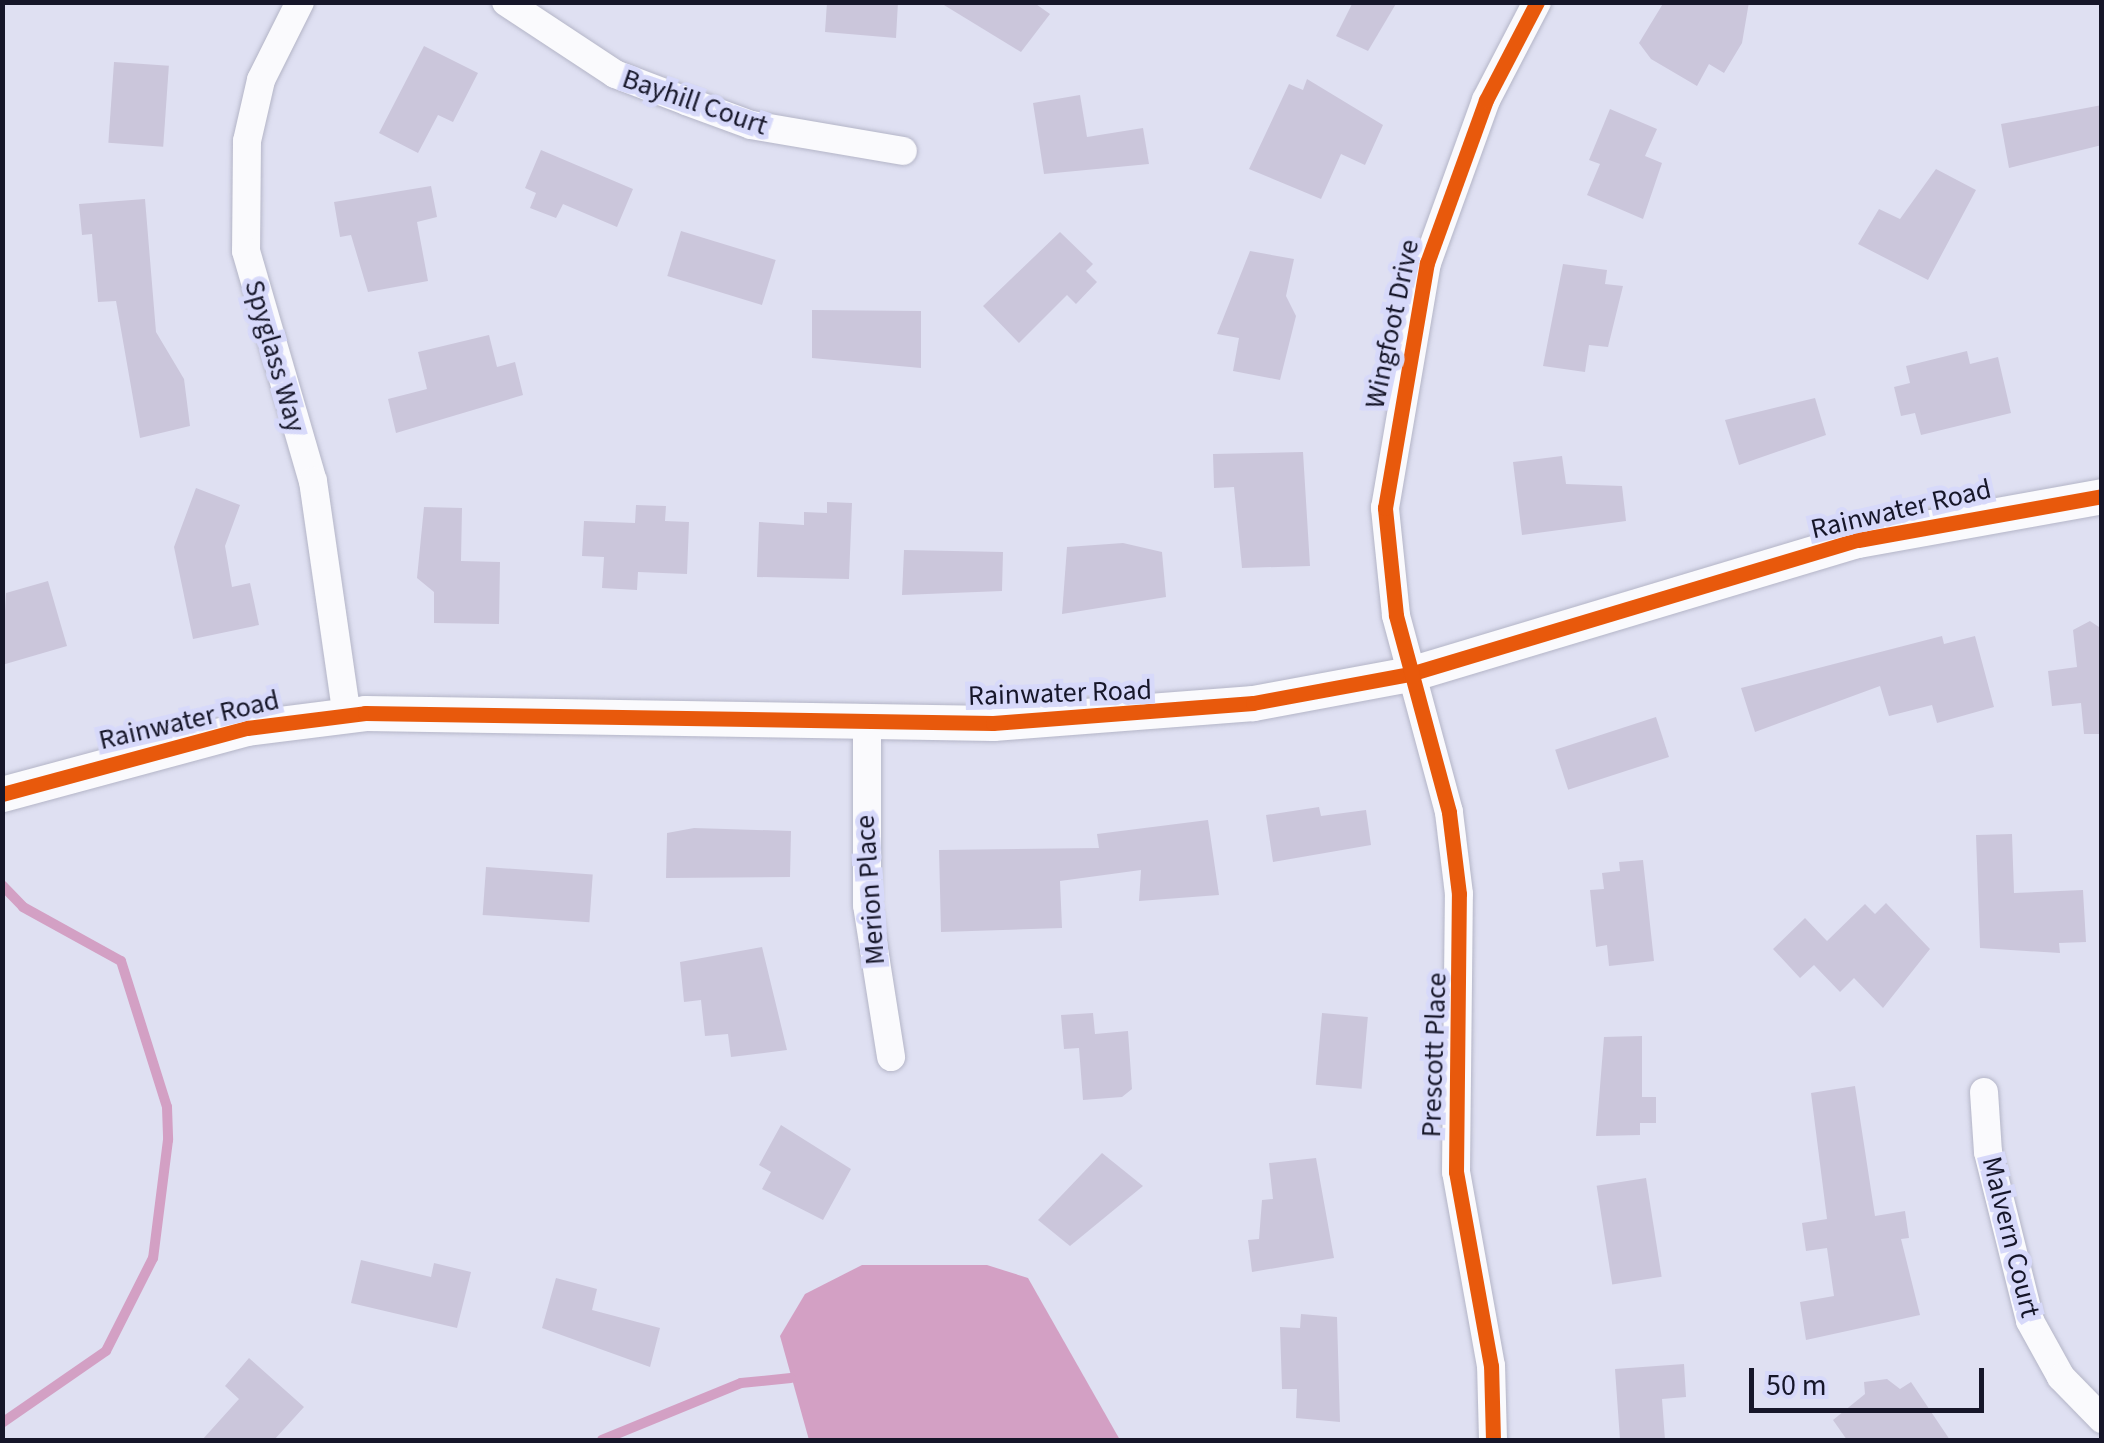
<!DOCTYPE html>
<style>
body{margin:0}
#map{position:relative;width:2104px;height:1443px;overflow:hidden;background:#dfe0f2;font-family:"Source Sans 3",sans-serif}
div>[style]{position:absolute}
.water>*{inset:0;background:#d3a0c4}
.stream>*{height:10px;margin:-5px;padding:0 5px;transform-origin:5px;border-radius:5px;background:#d3a0c4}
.building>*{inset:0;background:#cbc6db;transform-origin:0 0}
.roads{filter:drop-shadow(0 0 2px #b4b5c7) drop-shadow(0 0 2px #b4b5c7)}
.minor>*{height:28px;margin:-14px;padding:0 14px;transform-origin:14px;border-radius:14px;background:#fafafd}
.tertiary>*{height:35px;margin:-17.5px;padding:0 17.5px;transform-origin:17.5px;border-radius:17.5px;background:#fafafd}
.cycleway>*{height:15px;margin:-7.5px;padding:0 7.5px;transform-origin:7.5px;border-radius:7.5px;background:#e8590c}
span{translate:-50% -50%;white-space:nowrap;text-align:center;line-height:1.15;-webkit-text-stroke:10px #d7d9fa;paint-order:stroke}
.street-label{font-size:28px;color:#161629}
.frame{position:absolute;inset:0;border:5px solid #161629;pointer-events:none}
.scale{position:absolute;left:1749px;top:1368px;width:235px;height:45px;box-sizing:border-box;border:5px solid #161629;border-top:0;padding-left:12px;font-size:30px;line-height:35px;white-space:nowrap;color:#161629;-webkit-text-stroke:8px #d7d9fa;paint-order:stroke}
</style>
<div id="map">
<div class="water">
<div style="clip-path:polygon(862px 1265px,987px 1265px,1028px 1278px,1120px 1440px,809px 1440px,780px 1336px,805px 1294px)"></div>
</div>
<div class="stream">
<div style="left:2px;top:885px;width:30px;rotate:46deg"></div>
<div style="left:23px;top:907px;width:112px;rotate:28.9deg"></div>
<div style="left:121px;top:961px;width:153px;rotate:72.5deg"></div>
<div style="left:167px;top:1107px;width:33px;rotate:88deg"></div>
<div style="left:168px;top:1140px;width:119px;rotate:97.2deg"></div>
<div style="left:153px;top:1258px;width:104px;rotate:116.8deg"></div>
<div style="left:106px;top:1351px;width:126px;rotate:145.3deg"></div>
<div style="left:602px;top:1440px;width:150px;rotate:-22.3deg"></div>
<div style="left:741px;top:1383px;width:50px;rotate:-5.7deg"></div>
</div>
<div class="building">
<div style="clip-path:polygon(827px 2px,898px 2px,896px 38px,825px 32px)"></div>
<div style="clip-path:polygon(939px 2px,1033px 2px,1050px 14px,1021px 52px)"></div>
<div style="clip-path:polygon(1353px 2px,1397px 2px,1368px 51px,1336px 36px)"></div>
<div style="clip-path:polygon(1664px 2px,1749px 2px,1742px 43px,1724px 73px,1709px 64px,1697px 86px,1651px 59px,1639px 43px)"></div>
<div style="clip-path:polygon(424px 46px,478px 73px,453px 122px,438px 115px,418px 153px,379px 133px)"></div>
<div style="left:114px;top:62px;width:55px;height:81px;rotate:4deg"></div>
<div style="clip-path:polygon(1307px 79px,1383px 125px,1365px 165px,1341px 154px,1321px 199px,1249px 169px,1289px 84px,1303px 90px)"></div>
<div style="clip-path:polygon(1080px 95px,1087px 137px,1143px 128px,1149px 164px,1044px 174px,1033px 103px)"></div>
<div style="clip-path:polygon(2102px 105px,2102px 145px,2009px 168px,2001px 124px)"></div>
<div style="clip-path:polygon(1610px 109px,1657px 129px,1645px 156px,1662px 163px,1643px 219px,1587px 195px,1600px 164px,1589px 160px)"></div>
<div style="clip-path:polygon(541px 150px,633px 189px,617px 227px,563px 204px,556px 218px,530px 208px,536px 193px,525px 188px)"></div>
<div style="clip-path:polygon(1936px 169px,1976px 190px,1928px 280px,1858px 244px,1879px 209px,1900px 219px)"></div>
<div style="clip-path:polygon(431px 186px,437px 217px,417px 222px,428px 281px,368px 292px,351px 235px,340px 237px,334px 202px)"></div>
<div style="clip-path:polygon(145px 199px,156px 332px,184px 379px,190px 426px,140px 438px,116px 301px,98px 302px,92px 234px,82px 235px,79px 204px)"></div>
<div style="left:681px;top:231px;width:99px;height:47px;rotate:17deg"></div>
<div style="clip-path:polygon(1060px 232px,1093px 264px,1086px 271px,1097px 282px,1076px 304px,1067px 295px,1019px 343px,983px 306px)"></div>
<div style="clip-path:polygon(1250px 251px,1294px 259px,1286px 296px,1296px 316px,1280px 380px,1233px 371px,1239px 338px,1217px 334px)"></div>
<div style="clip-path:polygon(1563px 264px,1607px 270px,1605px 284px,1623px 286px,1608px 347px,1589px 345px,1585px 372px,1543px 366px)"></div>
<div style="clip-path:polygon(812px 310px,921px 311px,921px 368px,812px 358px)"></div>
<div style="clip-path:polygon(489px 335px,497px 367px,515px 362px,523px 395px,396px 433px,388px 399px,427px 389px,418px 352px)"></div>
<div style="clip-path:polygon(1967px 351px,1970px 364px,1998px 357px,2011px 413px,1921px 435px,1915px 413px,1901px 416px,1894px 387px,1910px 383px,1906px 366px)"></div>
<div style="clip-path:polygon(1815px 398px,1826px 435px,1739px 465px,1725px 420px)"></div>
<div style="clip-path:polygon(1303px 452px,1310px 566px,1242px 568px,1234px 487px,1214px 488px,1213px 454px)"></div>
<div style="clip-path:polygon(1562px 456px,1566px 484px,1622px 486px,1626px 521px,1522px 535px,1513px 462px)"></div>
<div style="clip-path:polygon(196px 488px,240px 505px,225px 546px,232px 587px,250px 583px,259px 625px,193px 639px,174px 547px)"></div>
<div style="clip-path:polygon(827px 502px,852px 503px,849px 579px,757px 577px,759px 522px,804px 525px,804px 512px,827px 513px)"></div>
<div style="clip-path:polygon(636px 505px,666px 506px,665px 521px,689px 522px,687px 574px,638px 572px,637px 590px,602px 588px,604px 557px,582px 556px,584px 521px,635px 523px)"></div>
<div style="clip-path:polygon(424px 507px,462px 508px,461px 561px,500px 562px,499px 624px,434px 623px,434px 592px,417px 578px)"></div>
<div style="clip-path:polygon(1123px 543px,1162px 552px,1166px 597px,1062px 614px,1067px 547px)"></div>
<div style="clip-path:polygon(904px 550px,1003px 552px,1002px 591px,902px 595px)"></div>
<div style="clip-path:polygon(48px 581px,67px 646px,2px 665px,6px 593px)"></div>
<div style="clip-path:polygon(2090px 621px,2102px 629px,2102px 734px,2084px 734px,2081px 703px,2052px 706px,2048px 671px,2077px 667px,2073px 630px)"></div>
<div style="clip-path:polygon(1942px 636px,1944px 644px,1975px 636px,1994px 707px,1937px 723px,1932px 705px,1889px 716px,1880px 686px,1755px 732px,1741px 688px)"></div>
<div style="left:1656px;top:717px;width:42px;height:106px;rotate:72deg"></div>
<div style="clip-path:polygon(1319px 807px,1321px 816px,1366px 810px,1371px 845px,1273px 862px,1266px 815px)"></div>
<div style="clip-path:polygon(1208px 820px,1219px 895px,1139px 901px,1141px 870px,1060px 881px,1062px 928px,941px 932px,939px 850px,1099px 848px,1097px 834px)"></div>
<div style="clip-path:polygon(694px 828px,791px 831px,790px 877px,666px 878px,667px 833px)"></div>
<div style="clip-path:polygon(2012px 834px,2014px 893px,2083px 890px,2086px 942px,2059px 943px,2060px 953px,1980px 948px,1976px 835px)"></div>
<div style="clip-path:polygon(1643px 860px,1654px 961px,1609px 966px,1607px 945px,1596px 947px,1590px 890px,1604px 889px,1602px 873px,1620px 871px,1619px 862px)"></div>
<div style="left:486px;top:867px;width:107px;height:48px;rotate:4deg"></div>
<div style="clip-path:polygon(1886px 903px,1930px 949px,1883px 1008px,1854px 978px,1840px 992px,1814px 965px,1800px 978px,1773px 949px,1805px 918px,1827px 941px,1865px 904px,1875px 914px)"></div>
<div style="clip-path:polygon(762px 947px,787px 1050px,731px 1057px,728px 1034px,705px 1036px,701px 1000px,684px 1002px,680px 962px)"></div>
<div style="clip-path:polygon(1093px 1013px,1095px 1034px,1128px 1031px,1132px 1089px,1122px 1097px,1083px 1100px,1079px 1048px,1064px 1049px,1061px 1015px)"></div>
<div style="left:1322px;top:1013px;width:46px;height:72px;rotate:5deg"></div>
<div style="clip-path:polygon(1642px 1036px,1642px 1097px,1656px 1097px,1656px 1123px,1640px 1123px,1640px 1135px,1596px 1136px,1604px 1037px)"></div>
<div style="clip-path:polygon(1855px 1086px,1875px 1216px,1905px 1211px,1909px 1238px,1901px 1239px,1920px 1315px,1806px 1340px,1800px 1302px,1834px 1296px,1827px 1248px,1806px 1251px,1802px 1223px,1827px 1219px,1811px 1093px)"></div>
<div style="clip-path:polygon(781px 1125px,851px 1169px,823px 1220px,762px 1189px,771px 1172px,759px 1165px)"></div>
<div style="clip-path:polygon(1102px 1153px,1143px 1186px,1070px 1246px,1038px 1220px)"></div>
<div style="clip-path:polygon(1316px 1158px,1334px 1258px,1252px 1272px,1248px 1240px,1259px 1239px,1262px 1200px,1273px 1199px,1269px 1163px)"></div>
<div style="left:1646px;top:1178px;width:100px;height:50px;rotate:81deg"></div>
<div style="clip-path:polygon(361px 1260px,431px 1277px,434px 1263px,471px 1272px,457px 1328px,351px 1303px)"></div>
<div style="clip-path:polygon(556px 1278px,597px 1289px,592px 1310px,660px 1328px,650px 1367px,542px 1328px)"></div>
<div style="clip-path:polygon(1301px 1314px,1337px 1317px,1340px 1422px,1296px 1418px,1297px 1389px,1282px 1389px,1280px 1327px,1300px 1328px)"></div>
<div style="clip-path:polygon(249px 1358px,304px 1407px,274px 1440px,202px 1440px,239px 1399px,225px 1386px)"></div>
<div style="clip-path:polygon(1684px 1364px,1686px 1397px,1662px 1399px,1665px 1440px,1620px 1440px,1615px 1369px)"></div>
<div style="clip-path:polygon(1887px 1379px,1900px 1389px,1911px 1382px,1950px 1440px,1847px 1440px,1833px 1420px,1865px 1394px,1864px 1382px)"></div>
</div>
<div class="roads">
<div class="minor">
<div style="left:300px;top:2px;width:87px;rotate:116.6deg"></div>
<div style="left:261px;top:80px;width:63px;rotate:102.9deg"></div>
<div style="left:247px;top:141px;width:110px;rotate:90.5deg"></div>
<div style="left:246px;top:251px;width:240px;rotate:73.8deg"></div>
<div style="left:313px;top:481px;width:237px;rotate:81.8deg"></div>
<div style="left:506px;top:2px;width:131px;rotate:33.4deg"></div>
<div style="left:615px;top:74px;width:76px;rotate:20.8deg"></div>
<div style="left:686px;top:101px;width:69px;rotate:20.3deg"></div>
<div style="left:751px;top:125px;width:154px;rotate:9.7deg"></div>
<div style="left:867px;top:721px;width:184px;rotate:90deg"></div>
<div style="left:867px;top:905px;width:154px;rotate:81deg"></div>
<div style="left:1984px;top:1092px;width:60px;rotate:86.2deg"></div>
<div style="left:1988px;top:1152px;width:174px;rotate:76deg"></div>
<div style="left:2030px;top:1321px;width:64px;rotate:61deg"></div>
<div style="left:2061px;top:1377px;width:59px;rotate:45.7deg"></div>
<div style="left:1493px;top:1440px;width:74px;rotate:-91.5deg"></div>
<div style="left:1491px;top:1366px;width:197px;rotate:-100.2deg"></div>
<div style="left:1456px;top:1172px;width:278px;rotate:-89.4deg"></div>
<div style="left:1459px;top:894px;width:83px;rotate:-97deg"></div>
<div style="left:1449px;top:812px;width:204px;rotate:-105.1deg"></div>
<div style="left:1396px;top:615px;width:108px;rotate:-95.9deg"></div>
<div style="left:1385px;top:508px;width:249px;rotate:-80.3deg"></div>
<div style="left:1427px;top:263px;width:173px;rotate:-70.1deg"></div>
<div style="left:1486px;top:100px;width:110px;rotate:-62.5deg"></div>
</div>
<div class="tertiary">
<div style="left:2px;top:794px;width:254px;rotate:-15.1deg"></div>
<div style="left:247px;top:728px;width:119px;rotate:-7.2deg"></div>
<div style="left:365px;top:713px;width:628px;rotate:0.91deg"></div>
<div style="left:993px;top:723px;width:261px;rotate:-4.4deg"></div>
<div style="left:1253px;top:703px;width:160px;rotate:-10.5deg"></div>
<div style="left:1410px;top:674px;width:468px;rotate:-16.7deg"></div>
<div style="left:1858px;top:540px;width:248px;rotate:-10.2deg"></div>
</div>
</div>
<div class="cycleway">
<div style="left:2px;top:794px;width:254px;rotate:-15.1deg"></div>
<div style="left:247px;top:728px;width:119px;rotate:-7.2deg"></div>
<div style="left:365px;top:713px;width:628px;rotate:0.91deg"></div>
<div style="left:993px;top:723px;width:261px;rotate:-4.4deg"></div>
<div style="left:1253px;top:703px;width:160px;rotate:-10.5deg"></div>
<div style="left:1410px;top:674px;width:468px;rotate:-16.7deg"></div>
<div style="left:1858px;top:540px;width:248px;rotate:-10.2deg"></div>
<div style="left:1493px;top:1440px;width:74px;rotate:-91.5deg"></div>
<div style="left:1491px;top:1366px;width:197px;rotate:-100.2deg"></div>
<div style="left:1456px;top:1172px;width:278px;rotate:-89.4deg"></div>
<div style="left:1459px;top:894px;width:83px;rotate:-97deg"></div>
<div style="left:1449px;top:812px;width:204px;rotate:-105.1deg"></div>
<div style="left:1396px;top:615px;width:108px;rotate:-95.9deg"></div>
<div style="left:1385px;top:508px;width:249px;rotate:-80.3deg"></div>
<div style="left:1427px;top:263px;width:173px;rotate:-70.1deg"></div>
<div style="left:1486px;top:100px;width:110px;rotate:-62.5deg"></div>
</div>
<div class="street-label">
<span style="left:695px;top:102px;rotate:19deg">Bayhill Court</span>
<span style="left:1392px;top:324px;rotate:-78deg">Wingfoot Drive</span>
<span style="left:275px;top:356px;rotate:74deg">Spyglass Way</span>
<span style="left:1901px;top:509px;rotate:-13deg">Rainwater Road</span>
<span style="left:1060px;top:693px;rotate:-2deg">Rainwater Road</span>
<span style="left:189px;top:720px;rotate:-13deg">Rainwater Road</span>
<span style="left:870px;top:890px;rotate:-94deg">Merion Place</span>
<span style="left:1434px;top:1055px;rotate:-88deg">Prescott Place</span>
<span style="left:2011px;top:1237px;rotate:76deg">Malvern Court</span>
</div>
<div class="frame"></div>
<div class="scale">50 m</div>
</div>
